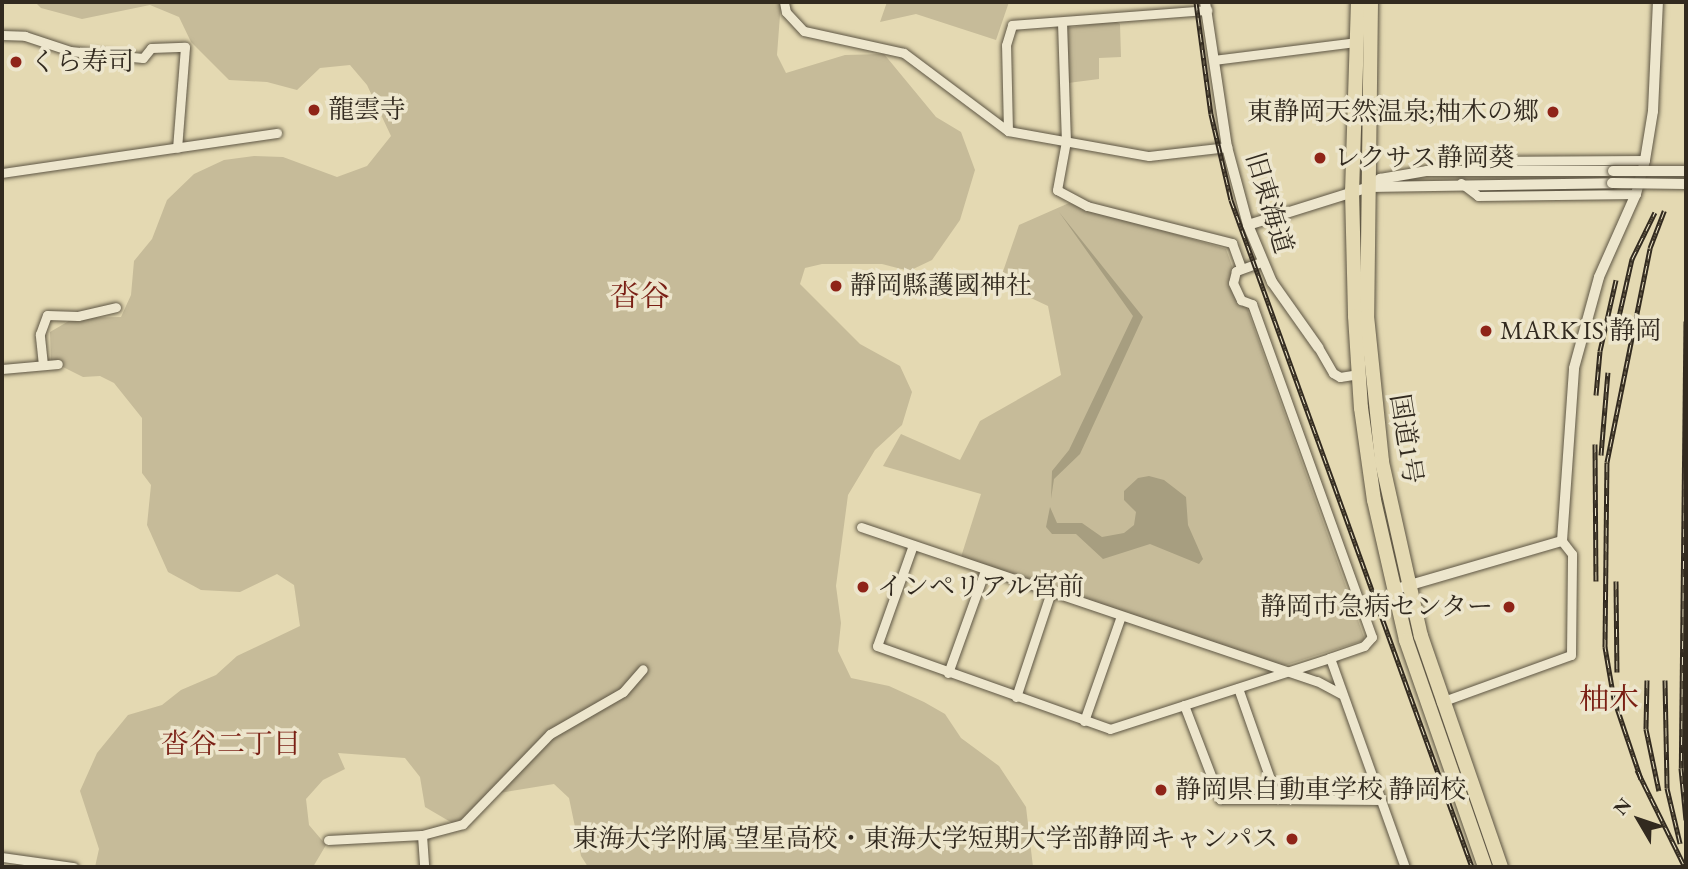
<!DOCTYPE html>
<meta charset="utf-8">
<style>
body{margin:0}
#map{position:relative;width:1688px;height:869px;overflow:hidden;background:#e4d9b2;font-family:"EB Garamond","Noto Serif JP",serif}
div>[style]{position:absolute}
.green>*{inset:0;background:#c6bb99}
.water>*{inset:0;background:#a79e80}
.roads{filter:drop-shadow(0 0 2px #5e5644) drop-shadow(0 0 2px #5e5644)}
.minor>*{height:9px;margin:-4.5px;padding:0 4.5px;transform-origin:4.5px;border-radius:4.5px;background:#ede6cd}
.tertiary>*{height:10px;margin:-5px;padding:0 5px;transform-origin:5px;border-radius:5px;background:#ede6cd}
.trunk>*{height:14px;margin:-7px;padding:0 7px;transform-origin:7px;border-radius:7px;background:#e4d9b2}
.rail>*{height:5px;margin-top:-2.5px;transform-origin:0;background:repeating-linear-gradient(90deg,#ede6cd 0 8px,#322a1f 0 16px);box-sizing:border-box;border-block:2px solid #322a1f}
.bridges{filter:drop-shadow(0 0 2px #5e5644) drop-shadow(0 0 2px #5e5644)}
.tertiary-bridge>*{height:10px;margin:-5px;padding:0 5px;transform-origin:5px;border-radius:5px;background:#ede6cd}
.dots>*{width:19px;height:19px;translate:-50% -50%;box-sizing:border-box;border:4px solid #ede6cd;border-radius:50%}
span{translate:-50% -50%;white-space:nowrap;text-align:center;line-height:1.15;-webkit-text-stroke:7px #ede6cd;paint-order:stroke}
.poi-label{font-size:26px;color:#322a1f}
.left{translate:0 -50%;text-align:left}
.right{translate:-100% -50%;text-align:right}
.street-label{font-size:26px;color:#322a1f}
.neighbourhood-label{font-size:28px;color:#7a1f14}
.quarter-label{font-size:30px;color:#7a1f14}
.frame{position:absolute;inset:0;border:4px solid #322a1f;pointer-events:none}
.north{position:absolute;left:1604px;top:785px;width:70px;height:70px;-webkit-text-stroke:5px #ede6cd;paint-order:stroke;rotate:309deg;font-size:19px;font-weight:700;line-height:28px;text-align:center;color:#322a1f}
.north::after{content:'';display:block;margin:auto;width:24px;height:32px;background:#322a1f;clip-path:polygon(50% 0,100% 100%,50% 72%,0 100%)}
</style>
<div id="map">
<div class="green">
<div style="clip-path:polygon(35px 2px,781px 2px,777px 55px,786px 73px,845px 55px,884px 54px,936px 117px,961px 132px,975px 170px,960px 220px,932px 260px,909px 271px,882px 264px,822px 264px,805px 268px,800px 284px,860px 344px,900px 366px,912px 392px,902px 425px,875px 450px,848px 495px,836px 586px,841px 623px,838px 651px,851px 678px,889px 686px,924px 702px,945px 714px,961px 738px,999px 766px,1026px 807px,1033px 867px,588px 867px,581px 856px,569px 798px,554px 784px,499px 793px,454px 824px,425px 807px,420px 777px,405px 758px,338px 753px,345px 769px,323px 780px,306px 799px,309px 825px,326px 845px,313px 867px,95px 867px,99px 849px,80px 791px,97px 753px,128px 715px,162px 705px,181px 690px,216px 675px,237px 656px,300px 626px,294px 585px,277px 574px,240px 592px,201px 590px,168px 572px,147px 525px,151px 485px,142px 473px,142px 418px,114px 383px,100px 376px,83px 377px,51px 361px,50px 332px,74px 318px,121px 317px,131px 295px,134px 261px,152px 239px,167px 200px,194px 174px,224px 160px,254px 156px,283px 157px,337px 177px,367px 166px,391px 136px,367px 85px,350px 65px,320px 68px,297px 90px,267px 82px,229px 80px,191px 42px,179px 17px,150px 5px,82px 19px,41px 8px)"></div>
<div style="clip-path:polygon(887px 2px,1009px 2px,996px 40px,916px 14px,880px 22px)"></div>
<div style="clip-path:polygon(1115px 21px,1120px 24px,1121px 57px,1099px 58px,1099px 79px,1068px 83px,1066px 28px)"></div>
<div style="clip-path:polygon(1069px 203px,1226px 249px,1365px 640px,1283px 666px,961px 557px,981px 494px,883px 466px,901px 434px,960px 460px,980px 421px,1061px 375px,1048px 306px,999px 283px,1019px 225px)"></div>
</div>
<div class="water">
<div style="clip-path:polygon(1059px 212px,1143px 317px,1080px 454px,1054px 479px,1051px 499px,1052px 471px,1069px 450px,1133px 316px)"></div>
<div style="clip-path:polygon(1149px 476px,1164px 480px,1186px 497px,1188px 525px,1203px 559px,1199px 564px,1150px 544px,1103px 559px,1076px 534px,1052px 534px,1046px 527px,1050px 507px,1057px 523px,1082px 523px,1102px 537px,1124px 533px,1134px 525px,1136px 512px,1124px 500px,1124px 491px,1138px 478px)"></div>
</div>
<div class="roads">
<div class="minor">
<div style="left:784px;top:2px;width:10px;rotate:79deg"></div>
<div style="left:786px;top:12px;width:26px;rotate:47deg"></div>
<div style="left:804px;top:31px;width:102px;rotate:12.4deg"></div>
<div style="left:904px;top:53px;width:130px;rotate:36.9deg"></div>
<div style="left:1008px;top:131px;width:143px;rotate:10.1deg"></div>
<div style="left:1149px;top:156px;width:79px;rotate:-6.6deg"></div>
<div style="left:1062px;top:22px;width:119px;rotate:88.1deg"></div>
<div style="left:1066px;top:141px;width:50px;rotate:100.4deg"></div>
<div style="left:1057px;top:190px;width:34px;rotate:28deg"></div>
<div style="left:1087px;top:206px;width:150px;rotate:14.3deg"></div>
<div style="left:1232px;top:243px;width:27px;rotate:70deg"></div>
<div style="left:2px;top:35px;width:23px;rotate:2deg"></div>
<div style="left:25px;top:36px;width:47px;rotate:18.4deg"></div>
<div style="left:70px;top:51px;width:73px;rotate:5.5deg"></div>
<div style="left:143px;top:58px;width:13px;rotate:-51deg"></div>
<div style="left:151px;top:48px;width:34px;rotate:-2deg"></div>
<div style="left:185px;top:47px;width:101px;rotate:94.5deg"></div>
<div style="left:1214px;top:60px;width:144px;rotate:-7.2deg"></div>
<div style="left:1008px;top:131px;width:86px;rotate:-91.3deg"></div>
<div style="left:1006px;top:45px;width:21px;rotate:-73deg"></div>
<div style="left:1012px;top:25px;width:196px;rotate:-4.4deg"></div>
<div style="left:1464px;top:171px;width:16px;rotate:-38deg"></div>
<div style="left:1477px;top:161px;width:168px;rotate:-0.3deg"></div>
<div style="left:2px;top:173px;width:278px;rotate:-8.3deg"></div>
<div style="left:1461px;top:183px;width:21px;rotate:37deg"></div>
<div style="left:1478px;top:196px;width:158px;rotate:-0.7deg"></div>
<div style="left:1261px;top:262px;width:27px;rotate:160deg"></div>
<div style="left:1236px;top:271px;width:12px;rotate:104deg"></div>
<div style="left:1233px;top:283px;width:19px;rotate:65deg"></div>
<div style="left:1241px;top:300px;width:12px;rotate:20deg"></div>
<div style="left:1252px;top:304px;width:354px;rotate:70.2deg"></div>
<div style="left:1372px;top:637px;width:12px;rotate:132deg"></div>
<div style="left:1364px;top:646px;width:36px;rotate:161deg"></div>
<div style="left:1318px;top:347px;width:30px;rotate:60deg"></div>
<div style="left:1333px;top:373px;width:8px;rotate:30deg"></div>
<div style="left:1340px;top:377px;width:19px;rotate:-9deg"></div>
<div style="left:43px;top:365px;width:31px;rotate:-96deg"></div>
<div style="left:40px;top:334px;width:20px;rotate:-70deg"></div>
<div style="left:47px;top:315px;width:31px;rotate:2deg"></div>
<div style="left:78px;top:316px;width:39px;rotate:-13deg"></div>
<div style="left:2px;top:369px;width:56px;rotate:-5.1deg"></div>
<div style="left:861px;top:527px;width:481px;rotate:18.7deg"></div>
<div style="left:1317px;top:681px;width:27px;rotate:28deg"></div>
<div style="left:913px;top:545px;width:107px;rotate:109.6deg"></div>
<div style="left:877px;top:646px;width:247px;rotate:19.6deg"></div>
<div style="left:1110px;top:729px;width:231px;rotate:-17.9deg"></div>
<div style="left:1330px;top:658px;width:222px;rotate:70.3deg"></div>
<div style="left:948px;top:673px;width:109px;rotate:-70.2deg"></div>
<div style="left:1238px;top:688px;width:118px;rotate:70.6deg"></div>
<div style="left:1277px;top:799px;width:104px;rotate:0.6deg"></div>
<div style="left:1016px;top:697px;width:111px;rotate:-71.6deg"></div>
<div style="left:1441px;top:702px;width:138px;rotate:-19.9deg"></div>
<div style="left:1571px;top:655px;width:101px;rotate:-89.4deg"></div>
<div style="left:1572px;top:554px;width:16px;rotate:-128deg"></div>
<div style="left:1184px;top:705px;width:101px;rotate:69deg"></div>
<div style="left:1220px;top:799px;width:57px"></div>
<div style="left:1084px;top:721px;width:111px;rotate:-70.6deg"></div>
<div style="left:422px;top:835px;width:32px;rotate:86deg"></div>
<div style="left:328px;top:840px;width:94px;rotate:-3deg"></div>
<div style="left:422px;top:835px;width:42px;rotate:-15deg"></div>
<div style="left:463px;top:824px;width:125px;rotate:-46deg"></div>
<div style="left:550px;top:734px;width:84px;rotate:-29.9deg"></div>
<div style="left:623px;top:692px;width:30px;rotate:-49deg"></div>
<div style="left:2px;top:857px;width:72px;rotate:8deg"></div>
</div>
<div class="tertiary">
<div style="left:1205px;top:2px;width:147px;rotate:81.4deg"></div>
<div style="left:1227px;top:147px;width:81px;rotate:74.9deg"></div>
<div style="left:1248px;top:225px;width:62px;rotate:67.2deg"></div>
<div style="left:1272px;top:282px;width:80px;rotate:54.7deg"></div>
<div style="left:1369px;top:187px;width:243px;rotate:-0.9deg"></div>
<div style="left:1248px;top:225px;width:127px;rotate:-17.4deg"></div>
<div style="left:1369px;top:187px;width:14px;rotate:-36deg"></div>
<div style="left:1380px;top:179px;width:48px;rotate:-9.7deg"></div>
<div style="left:1427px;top:171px;width:186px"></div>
<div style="left:1393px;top:590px;width:176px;rotate:-16.2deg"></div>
<div style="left:1562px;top:541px;width:173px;rotate:-86deg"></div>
<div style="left:1574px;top:368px;width:94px;rotate:-74.6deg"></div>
<div style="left:1599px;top:277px;width:91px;rotate:-66deg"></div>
<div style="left:1636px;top:194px;width:35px;rotate:-75deg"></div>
<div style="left:1645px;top:160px;width:50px;rotate:-80.7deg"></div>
<div style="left:1653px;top:111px;width:109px;rotate:-87.4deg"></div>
</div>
<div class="trunk">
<div style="left:1358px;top:2px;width:189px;rotate:91.8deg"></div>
<div style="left:1352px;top:191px;width:125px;rotate:88.6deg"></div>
<div style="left:1355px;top:316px;width:92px;rotate:86.3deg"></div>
<div style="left:1361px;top:408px;width:93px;rotate:82deg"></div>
<div style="left:1374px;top:500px;width:144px;rotate:77.1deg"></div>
<div style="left:1406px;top:640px;width:240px;rotate:70.8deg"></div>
<div style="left:1371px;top:2px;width:314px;rotate:90.7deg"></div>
<div style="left:1367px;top:316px;width:147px;rotate:84.1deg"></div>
<div style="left:1382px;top:462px;width:178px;rotate:77.4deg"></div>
<div style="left:1421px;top:636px;width:244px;rotate:70.9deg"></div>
</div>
</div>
<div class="rail">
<div style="left:1196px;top:2px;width:113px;rotate:82.4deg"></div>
<div style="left:1211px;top:114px;width:88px;rotate:76.9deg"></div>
<div style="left:1231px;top:200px;width:709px;rotate:70.13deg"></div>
<div style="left:1618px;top:321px;width:64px;rotate:-77.3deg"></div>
<div style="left:1632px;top:259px;width:52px;rotate:-63.9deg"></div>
<div style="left:1686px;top:321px;width:447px;rotate:90.6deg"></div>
<div style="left:1681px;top:768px;width:52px;rotate:84.5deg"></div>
<div style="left:1596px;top:395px;width:44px;rotate:-84.8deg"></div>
<div style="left:1600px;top:351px;width:73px;rotate:-77.3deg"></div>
<div style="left:1595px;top:444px;width:137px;rotate:89.6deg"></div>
<div style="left:1601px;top:455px;width:83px;rotate:-85.2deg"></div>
<div style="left:1616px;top:581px;width:91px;rotate:89.4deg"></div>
<div style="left:1647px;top:680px;width:49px;rotate:91.2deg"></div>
<div style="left:1646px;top:729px;width:63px;rotate:78.2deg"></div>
<div style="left:1665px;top:680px;width:108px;rotate:88.9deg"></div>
<div style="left:1667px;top:788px;width:57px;rotate:76.7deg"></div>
<div style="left:1637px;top:770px;width:108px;rotate:63.7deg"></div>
<div style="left:1641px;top:779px;width:84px;rotate:-108.6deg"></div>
<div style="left:1614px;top:699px;width:53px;rotate:-99.8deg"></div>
<div style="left:1605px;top:647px;width:185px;rotate:-89.4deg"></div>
<div style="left:1607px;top:462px;width:218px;rotate:-78.6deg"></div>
<div style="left:1650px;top:248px;width:40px;rotate:-69deg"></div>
</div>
<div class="bridges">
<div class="tertiary-bridge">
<div style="left:1613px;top:171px;width:73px"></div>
<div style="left:1612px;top:183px;width:74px;rotate:0.8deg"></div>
</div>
</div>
<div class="dots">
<div style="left:16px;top:62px;background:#8f2418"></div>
<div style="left:314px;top:110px;background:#8f2418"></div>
<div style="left:1553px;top:112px;background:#8f2418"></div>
<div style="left:1320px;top:158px;background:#8f2418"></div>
<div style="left:836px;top:286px;background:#8f2418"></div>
<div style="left:1486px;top:331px;background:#8f2418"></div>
<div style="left:863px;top:587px;background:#8f2418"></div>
<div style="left:1509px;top:607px;background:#8f2418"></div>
<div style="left:1161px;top:790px;background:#8f2418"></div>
<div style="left:1292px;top:839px;background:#8f2418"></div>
</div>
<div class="poi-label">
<span class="left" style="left:30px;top:62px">くら寿司</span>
<span class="left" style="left:328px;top:110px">龍雲寺</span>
<span class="right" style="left:1539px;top:112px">東静岡天然温泉;柚木の郷</span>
<span class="left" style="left:1334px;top:158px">レクサス静岡葵</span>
<span class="left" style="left:850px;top:286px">靜岡縣護國神社</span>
<span class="left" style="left:1500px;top:331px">MARK IS 静岡</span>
<span class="left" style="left:877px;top:587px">インペリアル宮前</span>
<span class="right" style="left:1493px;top:607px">静岡市急病センター</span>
<span class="left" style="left:1175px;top:790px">静岡県自動車学校 静岡校</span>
<span class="right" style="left:1278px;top:839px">東海大学附属 望星高校・東海大学短期大学部静岡キャンパス</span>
</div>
<div class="street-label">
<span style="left:1269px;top:203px;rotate:73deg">旧東海道</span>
<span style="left:1406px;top:439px;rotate:81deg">国道1号</span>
</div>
<div class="neighbourhood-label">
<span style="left:231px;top:743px">沓谷二丁目</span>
</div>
<div class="quarter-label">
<span style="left:640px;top:296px">沓谷</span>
<span style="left:1609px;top:699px">柚木</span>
</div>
<div class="frame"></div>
<div class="north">N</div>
</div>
